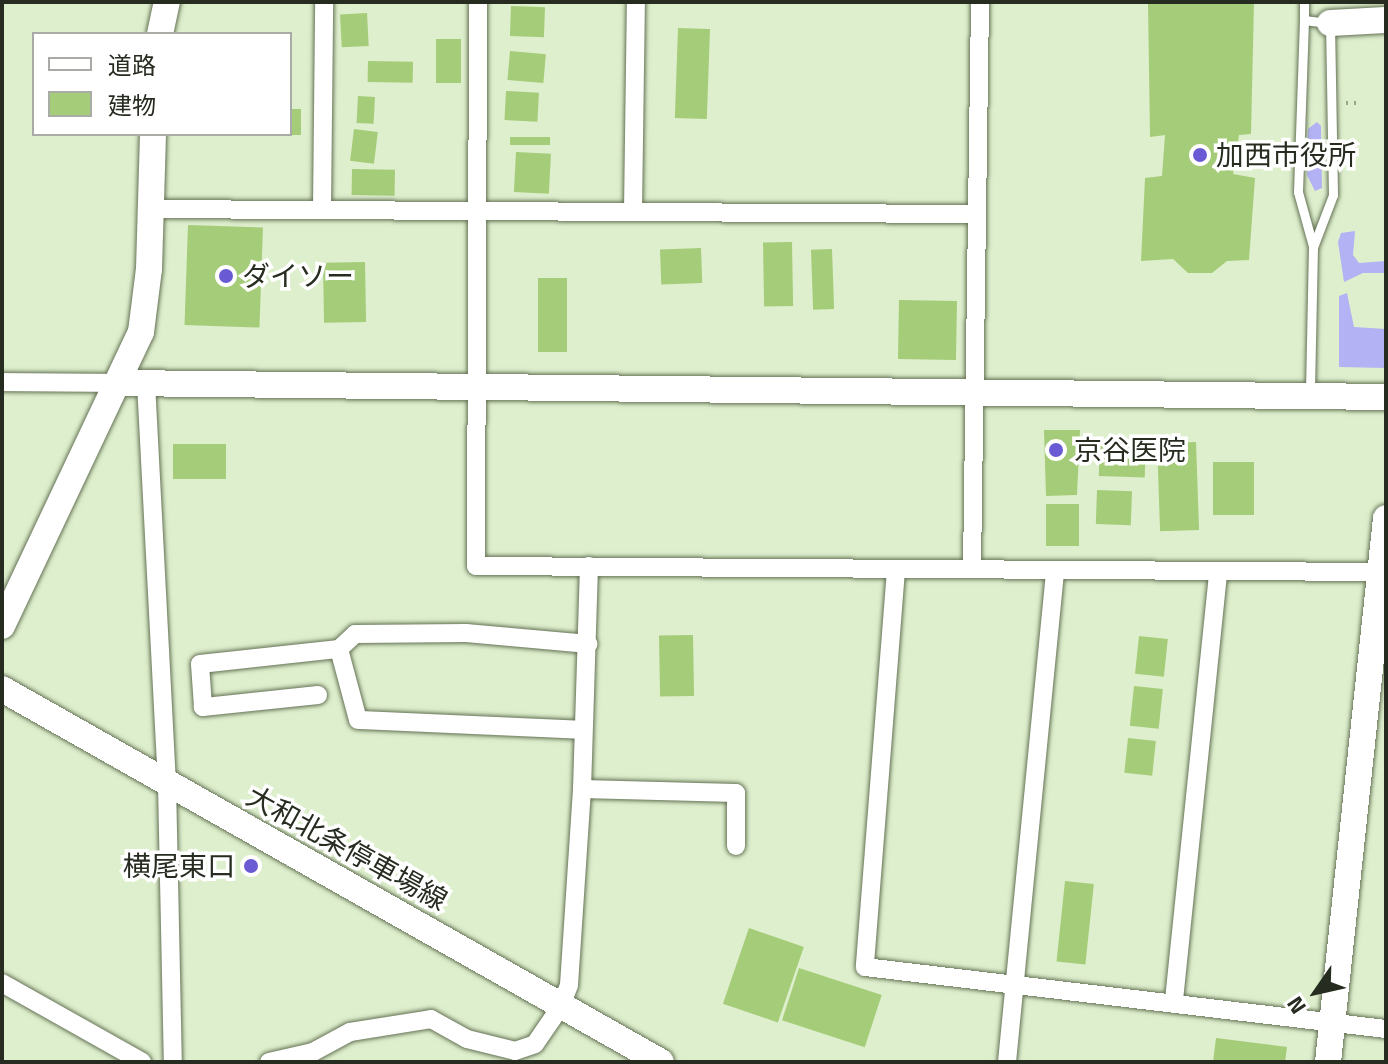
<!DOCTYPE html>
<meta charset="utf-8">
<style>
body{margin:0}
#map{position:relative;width:1388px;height:1064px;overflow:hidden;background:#deefcd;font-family:"Titillium Web","Noto Sans JP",sans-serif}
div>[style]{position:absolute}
.green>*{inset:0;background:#b3b2f4}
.building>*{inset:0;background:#a5cc78;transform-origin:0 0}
.path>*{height:4px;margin-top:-2px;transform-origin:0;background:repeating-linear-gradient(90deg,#9aa68d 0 2px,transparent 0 8px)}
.roads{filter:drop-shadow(0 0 2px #647255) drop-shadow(0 0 2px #647255)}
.lane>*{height:9px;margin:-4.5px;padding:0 4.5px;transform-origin:4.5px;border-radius:4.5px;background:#fff}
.street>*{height:18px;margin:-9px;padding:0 9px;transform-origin:9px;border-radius:9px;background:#fff}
.secondary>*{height:26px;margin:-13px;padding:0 13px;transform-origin:13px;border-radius:13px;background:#fff}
.dots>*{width:22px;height:22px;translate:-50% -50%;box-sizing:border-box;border:4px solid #fff;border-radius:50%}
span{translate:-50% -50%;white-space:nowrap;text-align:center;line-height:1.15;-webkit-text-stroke:7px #fff;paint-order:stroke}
.poi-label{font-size:28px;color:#262c20}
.left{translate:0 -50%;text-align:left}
.right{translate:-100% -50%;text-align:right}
.street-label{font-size:28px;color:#262c20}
.frame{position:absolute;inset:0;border:4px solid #262c20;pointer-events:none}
.legend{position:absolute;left:32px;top:32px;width:260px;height:104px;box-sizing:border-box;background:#fff;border:2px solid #a8aba6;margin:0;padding:10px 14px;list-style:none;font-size:24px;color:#262c20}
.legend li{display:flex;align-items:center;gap:16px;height:40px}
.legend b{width:40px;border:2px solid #a8aba6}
.north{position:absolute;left:1276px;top:952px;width:80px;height:80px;-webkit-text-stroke:6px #fff;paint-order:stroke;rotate:236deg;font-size:22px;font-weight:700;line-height:32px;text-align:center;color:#262c20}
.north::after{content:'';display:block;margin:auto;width:28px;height:36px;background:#262c20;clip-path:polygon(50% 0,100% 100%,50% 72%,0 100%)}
</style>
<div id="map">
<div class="green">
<div style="clip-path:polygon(1317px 122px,1321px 126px,1322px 188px,1315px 191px,1307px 175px,1307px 149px,1308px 129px)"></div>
<div style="clip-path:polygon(1355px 231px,1353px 255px,1359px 263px,1386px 261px,1386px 273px,1363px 273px,1344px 282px,1338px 242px,1341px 233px)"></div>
<div style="clip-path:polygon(1347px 293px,1354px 327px,1386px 329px,1386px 368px,1339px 367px,1339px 296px)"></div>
</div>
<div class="building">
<div style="clip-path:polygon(1148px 2px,1254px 2px,1251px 134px,1239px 135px,1233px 174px,1255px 178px,1249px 260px,1227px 261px,1212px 273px,1188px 273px,1173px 259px,1141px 261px,1145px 178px,1162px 176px,1165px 135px,1150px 137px)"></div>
<div style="left:511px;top:6px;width:34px;height:30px;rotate:2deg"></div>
<div style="left:367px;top:13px;width:33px;height:27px;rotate:87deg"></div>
<div style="left:678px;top:28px;width:32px;height:90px;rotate:2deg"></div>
<div style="left:436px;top:39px;width:25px;height:44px"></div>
<div style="left:510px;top:51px;width:36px;height:29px;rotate:5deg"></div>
<div style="left:368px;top:61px;width:45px;height:21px;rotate:1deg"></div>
<div style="left:506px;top:91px;width:33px;height:29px;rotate:3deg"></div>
<div style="left:358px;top:96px;width:17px;height:27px;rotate:3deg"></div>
<div style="left:290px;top:109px;width:11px;height:26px"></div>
<div style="left:354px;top:129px;width:24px;height:32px;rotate:7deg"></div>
<div style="left:510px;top:137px;width:40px;height:8px"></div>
<div style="left:516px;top:152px;width:35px;height:40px;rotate:3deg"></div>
<div style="left:352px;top:169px;width:43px;height:26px;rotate:1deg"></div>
<div style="left:188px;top:225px;width:75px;height:100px;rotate:2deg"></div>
<div style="left:792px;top:242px;width:64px;height:29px;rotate:89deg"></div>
<div style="left:701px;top:248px;width:35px;height:41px;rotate:88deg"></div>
<div style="left:832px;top:249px;width:60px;height:21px;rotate:88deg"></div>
<div style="left:365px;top:262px;width:60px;height:42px;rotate:89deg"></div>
<div style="left:538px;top:278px;width:29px;height:74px"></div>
<div style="left:899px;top:300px;width:58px;height:59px;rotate:1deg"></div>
<div style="clip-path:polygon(1044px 430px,1080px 430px,1077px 495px,1046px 496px)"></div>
<div style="left:1100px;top:440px;width:46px;height:36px;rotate:2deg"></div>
<div style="left:1196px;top:442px;width:88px;height:39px;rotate:88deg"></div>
<div style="left:173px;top:444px;width:53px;height:35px"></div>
<div style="left:1213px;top:462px;width:41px;height:53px"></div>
<div style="left:1097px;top:490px;width:35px;height:34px;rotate:2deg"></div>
<div style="left:1046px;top:504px;width:33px;height:42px"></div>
<div style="left:693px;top:635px;width:61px;height:34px;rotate:89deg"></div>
<div style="left:1139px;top:636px;width:29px;height:38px;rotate:6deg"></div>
<div style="left:1134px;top:686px;width:29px;height:40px;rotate:6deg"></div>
<div style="left:1128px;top:738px;width:28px;height:35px;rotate:6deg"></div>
<div style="left:1065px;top:881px;width:29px;height:81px;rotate:6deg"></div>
<div style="left:749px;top:928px;width:58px;height:80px;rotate:19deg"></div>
<div style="left:799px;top:968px;width:87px;height:55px;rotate:18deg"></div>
<div style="clip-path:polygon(1216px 1038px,1287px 1047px,1285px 1062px,1213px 1062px)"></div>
</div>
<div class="path">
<div style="left:1346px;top:103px;width:14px"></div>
</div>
<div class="roads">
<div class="lane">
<div style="left:1304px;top:2px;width:18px;rotate:90deg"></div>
<div style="left:1304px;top:20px;width:26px;rotate:7deg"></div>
<div style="left:1330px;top:23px;width:172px;rotate:89deg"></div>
<div style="left:1333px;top:195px;width:56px;rotate:111deg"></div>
<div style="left:1313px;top:247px;width:145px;rotate:91.2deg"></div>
<div style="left:1304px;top:20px;width:172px;rotate:92deg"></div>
<div style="left:1298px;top:192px;width:56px;rotate:74.5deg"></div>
</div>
<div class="street">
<div style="left:478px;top:2px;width:564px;rotate:90.2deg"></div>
<div style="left:476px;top:566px;width:903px;rotate:0.38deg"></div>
<div style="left:148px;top:209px;width:829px;rotate:0.35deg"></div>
<div style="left:322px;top:209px;width:207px;rotate:-89.4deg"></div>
<div style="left:633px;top:210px;width:208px;rotate:-89.2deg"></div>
<div style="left:2px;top:382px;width:116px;rotate:0.5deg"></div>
<div style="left:146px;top:383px;width:402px;rotate:87deg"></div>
<div style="left:167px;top:784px;width:278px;rotate:88.8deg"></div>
<div style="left:972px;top:568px;width:566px;rotate:-89.19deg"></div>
<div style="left:896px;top:570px;width:398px;rotate:94.5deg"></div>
<div style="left:865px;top:967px;width:525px;rotate:6.79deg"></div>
<div style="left:339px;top:649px;width:73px;rotate:75deg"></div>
<div style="left:358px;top:720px;width:225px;rotate:2.5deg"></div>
<div style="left:318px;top:695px;width:116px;rotate:174deg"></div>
<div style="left:203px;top:707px;width:43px;rotate:-94deg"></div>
<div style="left:200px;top:664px;width:140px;rotate:-6.2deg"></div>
<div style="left:339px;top:649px;width:22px;rotate:-43deg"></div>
<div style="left:355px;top:634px;width:111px;rotate:-0.5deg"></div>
<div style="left:466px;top:633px;width:123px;rotate:5.1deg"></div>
<div style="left:582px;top:789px;width:154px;rotate:1.5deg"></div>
<div style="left:736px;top:793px;width:53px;rotate:90deg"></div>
<div style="left:2px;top:983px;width:161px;rotate:29.4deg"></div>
<div style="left:1174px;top:1000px;width:430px;rotate:-84.1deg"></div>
<div style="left:269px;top:1062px;width:45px;rotate:-12.8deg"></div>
<div style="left:313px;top:1052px;width:42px;rotate:-28.4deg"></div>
<div style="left:350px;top:1032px;width:82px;rotate:-9.1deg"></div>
<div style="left:431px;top:1019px;width:41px;rotate:29.1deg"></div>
<div style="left:467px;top:1039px;width:49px;rotate:14deg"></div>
<div style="left:515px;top:1051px;width:21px;rotate:-19deg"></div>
<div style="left:535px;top:1044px;width:46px;rotate:-55.6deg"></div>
<div style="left:561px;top:1006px;width:22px;rotate:-69deg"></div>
<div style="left:569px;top:985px;width:196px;rotate:-86.2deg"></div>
<div style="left:582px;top:789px;width:223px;rotate:-88.2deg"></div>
<div style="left:1007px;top:1062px;width:492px;rotate:-84.4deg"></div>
</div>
<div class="secondary">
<div style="left:1330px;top:23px;width:56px;rotate:-3.1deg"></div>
<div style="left:160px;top:34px;width:33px;rotate:-78deg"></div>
<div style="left:118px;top:383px;width:1268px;rotate:0.63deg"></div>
<div style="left:2px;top:626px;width:325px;rotate:-64.7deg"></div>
<div style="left:141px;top:332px;width:64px;rotate:-82.8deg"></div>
<div style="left:149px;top:269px;width:135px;rotate:-88.3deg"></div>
<div style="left:2px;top:689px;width:757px;rotate:29.51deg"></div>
<div style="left:1328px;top:1062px;width:547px;rotate:-83.91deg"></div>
</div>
</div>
<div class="dots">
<div style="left:1200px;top:155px;background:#6a5bd5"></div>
<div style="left:226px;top:276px;background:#6a5bd5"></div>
<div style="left:1056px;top:450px;background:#6a5bd5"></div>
<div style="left:251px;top:866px;background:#6a5bd5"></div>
</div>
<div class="poi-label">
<span class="left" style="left:1216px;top:155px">加西市役所</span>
<span class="left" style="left:242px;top:276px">ダイソー</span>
<span class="left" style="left:1074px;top:450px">京谷医院</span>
<span class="right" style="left:235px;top:866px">横尾東口</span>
</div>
<div class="street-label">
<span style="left:347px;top:848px;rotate:29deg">大和北条停車場線</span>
</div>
<div class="frame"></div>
<ul class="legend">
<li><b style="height:10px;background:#fff"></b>道路</li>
<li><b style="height:22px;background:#a5cc78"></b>建物</li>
</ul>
<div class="north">N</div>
</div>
